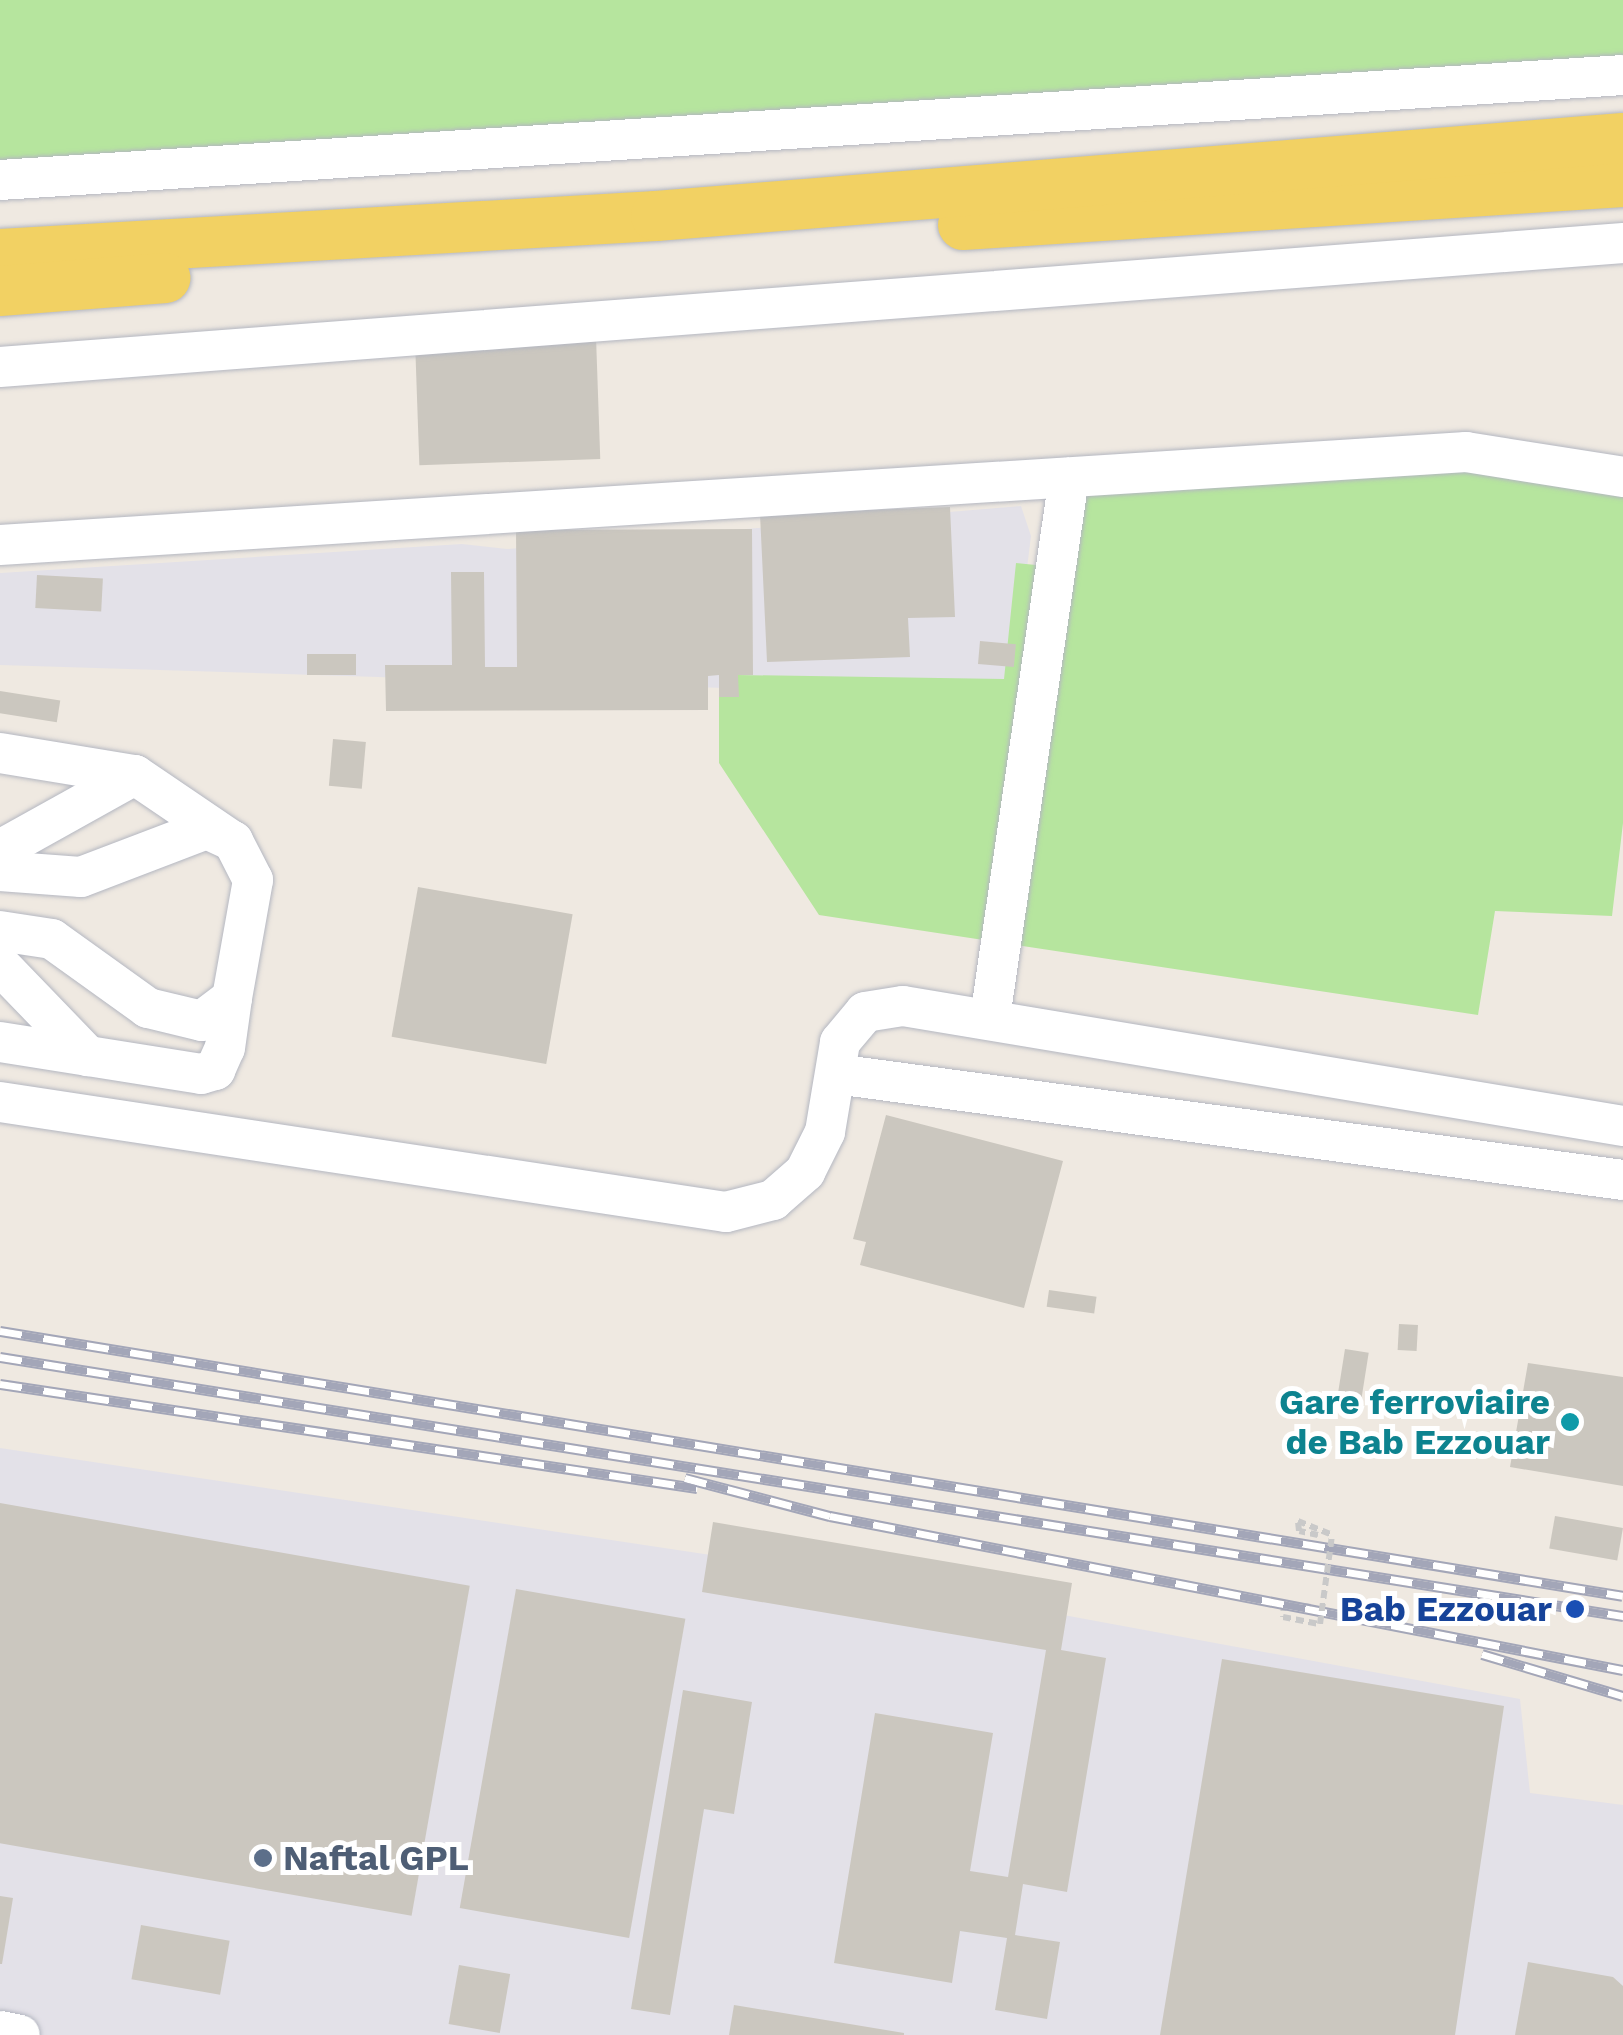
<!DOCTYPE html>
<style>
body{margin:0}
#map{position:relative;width:1623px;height:2035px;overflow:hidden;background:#efe9e1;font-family:"Work Sans",sans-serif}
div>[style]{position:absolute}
.industrial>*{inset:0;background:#e3e1e8}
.green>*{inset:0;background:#b6e59e}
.building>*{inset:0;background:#cbc7bf;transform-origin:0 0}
.path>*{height:6px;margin-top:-3px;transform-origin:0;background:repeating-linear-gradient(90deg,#c9c9c9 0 8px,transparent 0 13px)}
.roads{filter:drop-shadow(0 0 2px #b4b7c1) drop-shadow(0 0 2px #b4b7c1)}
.minor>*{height:40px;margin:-20px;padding:0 20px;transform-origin:20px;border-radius:20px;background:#fff}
.major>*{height:50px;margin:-25px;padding:0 25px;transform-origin:25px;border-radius:25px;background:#f2d163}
.rail>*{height:11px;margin-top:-5.5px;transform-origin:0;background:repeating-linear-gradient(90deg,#fff 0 22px,#a3a6b8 0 44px);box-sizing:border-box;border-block:2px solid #a3a6b8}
.path-bridge>*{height:6px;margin-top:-3px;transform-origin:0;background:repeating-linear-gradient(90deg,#c9c9c9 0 8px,transparent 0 13px)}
.dots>*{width:28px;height:28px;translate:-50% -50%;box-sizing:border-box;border:5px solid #fff;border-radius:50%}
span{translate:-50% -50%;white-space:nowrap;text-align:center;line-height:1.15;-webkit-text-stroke:10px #fff;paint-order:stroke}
.culture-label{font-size:35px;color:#0d838f;font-weight:700}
.right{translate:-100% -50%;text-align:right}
.transit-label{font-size:35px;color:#164399;font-weight:700}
.service-label{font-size:35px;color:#4e5e75;font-weight:700}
.left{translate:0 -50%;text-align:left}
</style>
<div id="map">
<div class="industrial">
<div style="clip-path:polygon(1021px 506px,1031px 536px,1011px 697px,0 665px,0 573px,462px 544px,507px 549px)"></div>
<div style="clip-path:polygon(0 1448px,851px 1576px,1520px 1699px,1530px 1793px,1623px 1805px,1623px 2035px,0 2035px)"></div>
</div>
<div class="green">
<div style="clip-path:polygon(0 0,1623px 0,1623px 62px,0 165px)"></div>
<div style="clip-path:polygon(1458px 467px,1623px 495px,1623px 823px,1612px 916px,1495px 911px,1478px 1015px,819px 915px,719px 763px,719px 697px,738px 696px,738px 675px,1004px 679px,1016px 563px,1075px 569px,1084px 492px)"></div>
</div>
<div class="building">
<div style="left:596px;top:337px;width:122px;height:181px;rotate:88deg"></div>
<div style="clip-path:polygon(950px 507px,955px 617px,908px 618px,910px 657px,767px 662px,760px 514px)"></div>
<div style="clip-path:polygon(752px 529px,753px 675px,738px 675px,739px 697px,719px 697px,719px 675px,708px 676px,708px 710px,386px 711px,385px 665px,452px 665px,451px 572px,484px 572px,485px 667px,517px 667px,516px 530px)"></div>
<div style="left:37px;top:575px;width:66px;height:33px;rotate:3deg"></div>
<div style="left:980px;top:641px;width:36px;height:23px;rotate:5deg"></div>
<div style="left:307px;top:654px;width:49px;height:21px"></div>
<div style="left:0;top:691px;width:61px;height:22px;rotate:9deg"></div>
<div style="left:333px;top:739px;width:33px;height:47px;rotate:5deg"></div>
<div style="left:418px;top:887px;width:157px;height:152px;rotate:10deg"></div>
<div style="clip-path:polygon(886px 1115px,1063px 1161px,1024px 1308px,860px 1265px,866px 1242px,853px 1239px)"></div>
<div style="left:1049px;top:1290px;width:48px;height:17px;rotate:8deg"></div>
<div style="left:1399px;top:1324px;width:19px;height:26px;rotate:3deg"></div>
<div style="left:1345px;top:1349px;width:24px;height:45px;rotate:9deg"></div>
<div style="clip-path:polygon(1528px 1363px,1623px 1377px,1623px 1486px,1510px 1467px)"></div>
<div style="left:0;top:1503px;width:477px;height:335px;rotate:10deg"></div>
<div style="left:1555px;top:1516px;width:69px;height:33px;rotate:10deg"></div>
<div style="clip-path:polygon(713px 1522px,1072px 1583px,1061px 1650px,1106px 1658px,1067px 1892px,1023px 1884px,1015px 1935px,1060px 1942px,1047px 2019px,995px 2010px,1007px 1938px,960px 1931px,952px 1983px,834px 1963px,875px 1713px,993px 1733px,970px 1871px,1008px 1877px,1046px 1650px,702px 1592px)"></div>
<div style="left:516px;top:1589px;width:172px;height:324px;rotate:10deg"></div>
<div style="clip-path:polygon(1222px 1659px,1504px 1706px,1455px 2035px,1160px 2035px)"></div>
<div style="clip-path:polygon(683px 1690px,752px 1702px,734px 1814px,704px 1809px,670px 2015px,631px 2009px)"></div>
<div style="clip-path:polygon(0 1896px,13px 1898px,2px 1964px,0 1964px)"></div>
<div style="left:141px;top:1925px;width:90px;height:55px;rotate:10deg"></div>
<div style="clip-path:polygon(1528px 1962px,1613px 1977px,1623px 1986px,1623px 2035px,1515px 2035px)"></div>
<div style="left:459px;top:1965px;width:52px;height:60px;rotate:10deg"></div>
<div style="clip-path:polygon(734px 2005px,904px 2033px,904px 2035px,729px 2035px)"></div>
</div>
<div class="path">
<div style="left:1318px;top:1535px;width:19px;rotate:-168deg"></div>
<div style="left:1299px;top:1531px;width:10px;rotate:-96deg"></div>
<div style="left:1298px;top:1521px;width:37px;rotate:22deg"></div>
<div style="left:1311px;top:1607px;width:27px;rotate:-172deg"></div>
<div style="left:1284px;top:1603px;width:14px;rotate:94deg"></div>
<div style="left:1283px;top:1617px;width:38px;rotate:11deg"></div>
</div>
<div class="roads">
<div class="minor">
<div style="left:0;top:180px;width:1626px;rotate:-3.7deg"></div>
<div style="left:0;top:367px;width:1628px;rotate:-4.37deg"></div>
<div style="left:0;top:545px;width:1469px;rotate:-3.63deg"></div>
<div style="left:1466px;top:452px;width:159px;rotate:9deg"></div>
<div style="left:0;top:753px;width:137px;rotate:9.3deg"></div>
<div style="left:135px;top:775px;width:114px;rotate:34.2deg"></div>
<div style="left:0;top:850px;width:154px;rotate:-29.1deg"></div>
<div style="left:0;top:871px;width:81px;rotate:4.2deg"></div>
<div style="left:81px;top:877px;width:135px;rotate:-20.9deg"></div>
<div style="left:207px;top:829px;width:29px;rotate:25deg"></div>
<div style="left:233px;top:841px;width:44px;rotate:62.9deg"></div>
<div style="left:253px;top:880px;width:120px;rotate:100.1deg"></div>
<div style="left:232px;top:998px;width:38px;rotate:143deg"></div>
<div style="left:202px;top:1021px;width:56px;rotate:-166.5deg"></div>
<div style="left:148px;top:1008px;width:118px;rotate:-144.3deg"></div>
<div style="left:52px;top:939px;width:53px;rotate:-171.3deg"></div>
<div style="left:0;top:965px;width:127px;rotate:46deg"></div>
<div style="left:990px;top:1018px;width:546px;rotate:-81.68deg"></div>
<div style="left:0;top:1042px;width:204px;rotate:9deg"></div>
<div style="left:201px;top:1074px;width:15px;rotate:-16deg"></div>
<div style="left:215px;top:1070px;width:24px;rotate:-66deg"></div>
<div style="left:225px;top:1048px;width:50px;rotate:-82deg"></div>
<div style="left:836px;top:1074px;width:794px;rotate:7.67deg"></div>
<div style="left:0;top:1102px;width:734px;rotate:8.62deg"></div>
<div style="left:726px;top:1212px;width:49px;rotate:-14.3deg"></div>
<div style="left:773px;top:1200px;width:43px;rotate:-41.2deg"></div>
<div style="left:805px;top:1172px;width:45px;rotate:-63.4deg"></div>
<div style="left:825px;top:1132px;width:91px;rotate:-80.5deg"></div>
<div style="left:840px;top:1042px;width:39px;rotate:-50deg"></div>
<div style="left:865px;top:1012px;width:38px;rotate:-9deg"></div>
<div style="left:903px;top:1006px;width:730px;rotate:9.46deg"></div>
<div style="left:0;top:2031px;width:20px;rotate:11deg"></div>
</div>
<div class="major">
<div style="left:963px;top:225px;width:661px;rotate:-3.73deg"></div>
<div style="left:0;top:254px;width:657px;rotate:-3.32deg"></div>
<div style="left:656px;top:216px;width:970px;rotate:-4.61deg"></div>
<div style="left:0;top:291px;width:166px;rotate:-4.5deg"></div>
</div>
</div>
<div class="rail">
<div style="left:0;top:1331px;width:1644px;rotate:9.27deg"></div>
<div style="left:0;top:1357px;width:1644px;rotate:9.07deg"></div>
<div style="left:0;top:1384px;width:705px;rotate:8.49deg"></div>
<div style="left:685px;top:1478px;width:150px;rotate:14.7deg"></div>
<div style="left:830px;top:1516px;width:808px;rotate:10.99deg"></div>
<div style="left:1482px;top:1654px;width:147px;rotate:16.6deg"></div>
</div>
<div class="path-bridge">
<div style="left:1320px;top:1624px;width:90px;rotate:-82.3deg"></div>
</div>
<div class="dots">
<div style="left:1570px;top:1422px;background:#0f9aa8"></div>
<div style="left:1575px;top:1609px;background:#1a4fb4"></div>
<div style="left:263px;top:1858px;background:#5c6f8a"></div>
</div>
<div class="culture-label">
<span class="right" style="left:1550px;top:1422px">Gare ferroviaire<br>de Bab Ezzouar</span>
</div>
<div class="transit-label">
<span class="right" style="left:1552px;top:1609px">Bab Ezzouar</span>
</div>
<div class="service-label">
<span class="left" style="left:283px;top:1858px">Naftal GPL</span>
</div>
</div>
